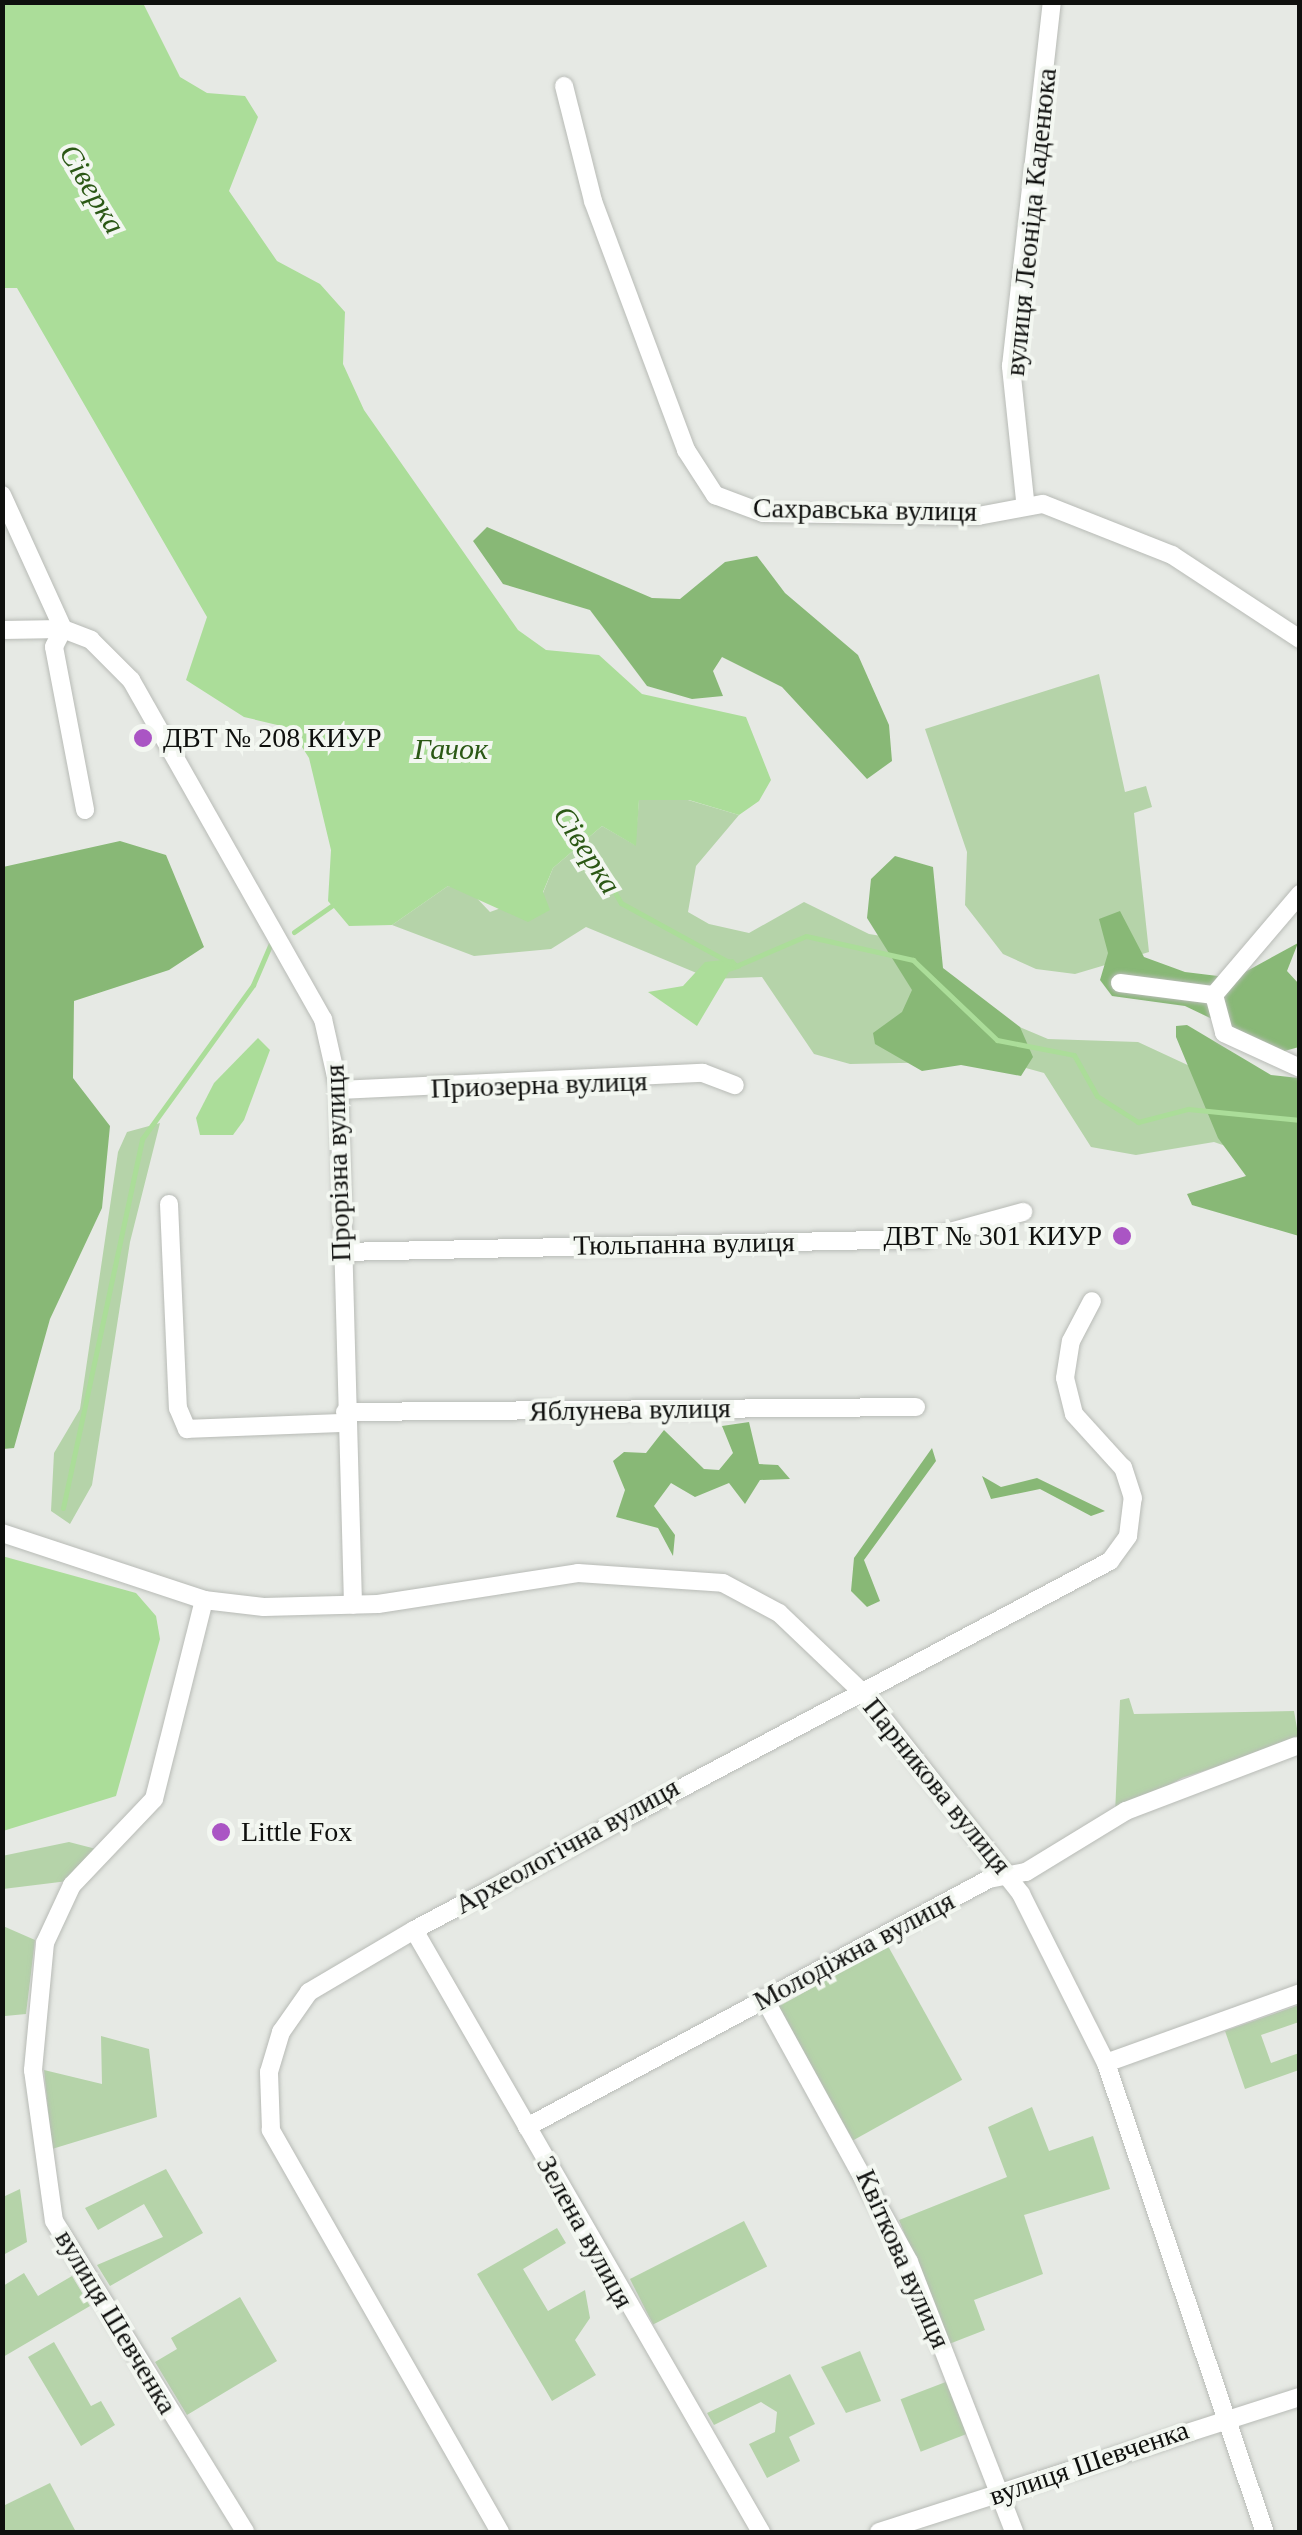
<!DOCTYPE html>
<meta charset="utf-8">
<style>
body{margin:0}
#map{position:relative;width:1302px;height:2535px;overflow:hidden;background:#e6e9e4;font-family:Georgia,serif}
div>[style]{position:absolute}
.green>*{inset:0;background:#b5d3a9;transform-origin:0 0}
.forest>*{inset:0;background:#88b876}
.water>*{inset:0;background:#abdd99}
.stream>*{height:5px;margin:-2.5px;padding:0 2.5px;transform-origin:2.5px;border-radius:2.5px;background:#abdd99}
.roads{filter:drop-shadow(0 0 2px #b8bbb6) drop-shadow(0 0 2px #b8bbb6)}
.minor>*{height:18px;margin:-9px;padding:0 9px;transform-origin:9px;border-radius:9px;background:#fff}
.dots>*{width:28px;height:28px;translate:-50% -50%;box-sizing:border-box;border:5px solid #f3f7f1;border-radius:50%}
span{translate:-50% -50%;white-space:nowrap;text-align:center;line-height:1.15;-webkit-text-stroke:8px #f3f7f1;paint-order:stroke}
.street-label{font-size:28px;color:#0f100e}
.poi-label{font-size:28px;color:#0f100e}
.left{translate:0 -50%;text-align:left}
.right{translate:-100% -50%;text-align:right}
.water-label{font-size:30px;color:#2b5815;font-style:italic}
.frame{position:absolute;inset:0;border:5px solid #0f100e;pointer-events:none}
</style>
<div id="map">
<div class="green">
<div style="clip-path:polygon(1099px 674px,1125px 792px,1146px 786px,1152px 807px,1134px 813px,1149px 952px,1075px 974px,1036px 969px,1003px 954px,965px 905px,967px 852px,925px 729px)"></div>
<div style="clip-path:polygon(639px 800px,688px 800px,739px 815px,696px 866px,688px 912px,709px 924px,749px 933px,804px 902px,869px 934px,906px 940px,1010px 1023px,1048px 1039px,1138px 1042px,1235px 1087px,1281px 1165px,1214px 1142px,1136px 1155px,1091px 1147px,1044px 1073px,1000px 1061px,850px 1064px,814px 1054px,762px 977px,711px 979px,586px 927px,551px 949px,474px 956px,392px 925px,448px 886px,469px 890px,490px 912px,543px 893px,553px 868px,602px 826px,635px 845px)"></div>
<div style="clip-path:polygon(160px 1123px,130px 1242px,92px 1485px,70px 1524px,51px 1511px,54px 1453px,80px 1409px,118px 1152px,127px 1132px)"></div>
<div style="clip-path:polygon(1129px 1698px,1134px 1714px,1294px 1711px,1299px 1740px,1182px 1778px,1115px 1814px,1120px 1700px)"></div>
<div style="clip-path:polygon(69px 1842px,96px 1849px,68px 1881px,3px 1889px,2px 1856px)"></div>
<div style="clip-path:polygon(3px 1926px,35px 1940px,26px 2014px,5px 2016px,3px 2031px)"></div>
<div style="left:888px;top:1946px;width:153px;height:125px;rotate:61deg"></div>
<div style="clip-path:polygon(1299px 2005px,1299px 2022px,1261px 2035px,1271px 2063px,1299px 2053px,1299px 2070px,1245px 2089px,1225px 2031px)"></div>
<div style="clip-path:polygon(101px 2036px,149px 2049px,157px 2117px,52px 2149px,44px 2070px,102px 2084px)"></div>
<div style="clip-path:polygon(1032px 2107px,1049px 2151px,1093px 2136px,1110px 2189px,1024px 2215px,1043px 2274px,974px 2300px,985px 2330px,949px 2344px,899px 2220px,1007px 2177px,988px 2127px)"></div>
<div style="clip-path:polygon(166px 2169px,203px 2233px,110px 2286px,97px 2265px,163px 2237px,144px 2204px,98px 2230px,85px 2208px)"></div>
<div style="clip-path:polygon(20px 2189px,27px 2242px,3px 2255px,3px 2197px)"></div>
<div style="left:744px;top:2221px;width:51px;height:128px;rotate:63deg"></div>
<div style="clip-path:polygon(557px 2228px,566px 2243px,523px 2269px,548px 2311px,585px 2290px,590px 2318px,575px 2340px,596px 2375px,552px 2401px,477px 2274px)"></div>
<div style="clip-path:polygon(24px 2273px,38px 2296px,72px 2276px,90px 2306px,3px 2357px,3px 2286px)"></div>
<div style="clip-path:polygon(240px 2297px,277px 2361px,187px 2415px,155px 2362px,177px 2349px,171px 2338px)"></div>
<div style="clip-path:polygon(54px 2342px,91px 2406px,101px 2401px,115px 2425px,81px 2446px,28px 2357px)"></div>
<div style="clip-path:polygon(860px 2351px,881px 2401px,846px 2413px,821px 2367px)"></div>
<div style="clip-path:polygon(790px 2374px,815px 2424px,789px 2437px,800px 2461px,767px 2478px,749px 2444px,775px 2432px,777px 2412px,761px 2402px,714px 2425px,707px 2413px)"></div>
<div style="left:951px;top:2380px;width:56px;height:54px;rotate:69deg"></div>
<div style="clip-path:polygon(50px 2483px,76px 2532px,3px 2532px,3px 2506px)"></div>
</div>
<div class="forest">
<div style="clip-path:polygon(487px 527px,652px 598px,680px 599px,725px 562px,757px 556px,785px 593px,858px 655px,889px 725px,892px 761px,867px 779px,782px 687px,722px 657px,713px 671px,723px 696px,692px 699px,647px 686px,590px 610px,503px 584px,473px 541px)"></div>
<div style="clip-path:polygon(120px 841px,166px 855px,204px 947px,169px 970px,74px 1001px,73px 1078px,110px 1126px,102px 1208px,50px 1319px,14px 1448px,3px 1449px,3px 867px)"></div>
<div style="clip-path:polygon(895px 856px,933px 867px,943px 968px,1020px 1027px,1033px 1057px,1021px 1076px,961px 1065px,922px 1071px,875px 1044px,873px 1033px,902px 1012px,912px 990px,867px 918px,871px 879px)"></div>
<div style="clip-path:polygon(1120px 911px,1144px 957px,1185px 972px,1234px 978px,1298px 943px,1287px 971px,1299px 984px,1299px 1047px,1281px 1052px,1185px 1006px,1112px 996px,1100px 980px,1108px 953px,1099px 919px)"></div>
<div style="clip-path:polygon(1187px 1025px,1271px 1075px,1299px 1078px,1299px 1236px,1192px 1205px,1187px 1194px,1246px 1176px,1218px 1138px,1176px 1037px,1176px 1026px)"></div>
<div style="clip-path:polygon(749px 1422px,759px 1464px,778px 1465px,790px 1479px,760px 1480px,745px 1504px,729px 1483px,695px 1497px,671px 1483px,654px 1506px,675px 1535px,673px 1556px,658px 1528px,616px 1517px,625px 1490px,613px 1461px,624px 1452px,646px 1453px,664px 1430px,704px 1469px,719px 1470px,733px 1453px,722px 1426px)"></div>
<div style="clip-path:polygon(932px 1448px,936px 1461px,864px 1560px,880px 1601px,867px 1607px,851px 1591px,854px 1558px)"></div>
<div style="clip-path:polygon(982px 1476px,1001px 1487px,1037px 1478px,1105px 1511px,1091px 1516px,1040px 1489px,991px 1499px)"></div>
</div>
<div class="water">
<div style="clip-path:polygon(2px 3px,143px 3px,180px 77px,207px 93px,245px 96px,258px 117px,229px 191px,277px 261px,320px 284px,345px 312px,343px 364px,364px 410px,518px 630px,546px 650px,599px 655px,642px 694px,746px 717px,771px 780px,759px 801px,739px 815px,689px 800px,639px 800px,636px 846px,602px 826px,553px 868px,543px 892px,550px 910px,528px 922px,448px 886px,392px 925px,349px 926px,328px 901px,331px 850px,309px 758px,290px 728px,244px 717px,186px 680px,207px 617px,17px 288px,3px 288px)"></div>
<div style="clip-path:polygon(733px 959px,741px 968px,729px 972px,697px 1026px,648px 992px,683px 986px,705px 962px)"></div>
<div style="clip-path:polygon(258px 1038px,270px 1050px,244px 1120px,233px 1135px,200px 1135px,196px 1118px,214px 1083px)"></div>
<div style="clip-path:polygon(2px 1556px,136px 1593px,156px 1616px,160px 1639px,116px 1796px,3px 1831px)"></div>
</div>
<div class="stream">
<div style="left:584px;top:838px;width:75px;rotate:60.4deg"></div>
<div style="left:621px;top:903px;width:131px;rotate:28.7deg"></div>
<div style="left:736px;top:966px;width:76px;rotate:-23.2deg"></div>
<div style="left:806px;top:936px;width:110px;rotate:12.6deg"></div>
<div style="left:913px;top:960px;width:116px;rotate:43.6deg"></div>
<div style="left:997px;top:1040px;width:78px;rotate:11deg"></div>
<div style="left:1074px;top:1055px;width:47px;rotate:60.7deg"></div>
<div style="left:1097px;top:1096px;width:49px;rotate:32.4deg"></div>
<div style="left:1138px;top:1122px;width:52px;rotate:-14.6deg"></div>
<div style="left:1188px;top:1109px;width:113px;rotate:5.6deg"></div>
<div style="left:294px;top:932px;width:52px;rotate:-34.9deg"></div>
<div style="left:63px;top:1508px;width:377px;rotate:-77.9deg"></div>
<div style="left:142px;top:1139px;width:190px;rotate:-54.2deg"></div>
<div style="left:253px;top:985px;width:46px;rotate:-66.8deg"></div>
</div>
<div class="roads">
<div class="minor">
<div style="left:564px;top:86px;width:119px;rotate:75.8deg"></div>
<div style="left:593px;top:201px;width:266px;rotate:69.5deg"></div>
<div style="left:686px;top:450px;width:54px;rotate:57.2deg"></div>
<div style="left:715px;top:495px;width:51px;rotate:20.6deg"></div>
<div style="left:763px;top:513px;width:215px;rotate:0.8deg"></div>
<div style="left:978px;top:516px;width:66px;rotate:-10.5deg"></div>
<div style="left:1043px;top:504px;width:139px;rotate:21.6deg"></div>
<div style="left:1172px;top:555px;width:153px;rotate:33.3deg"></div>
<div style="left:2px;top:495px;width:147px;rotate:65.5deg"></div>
<div style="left:1025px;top:500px;width:135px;rotate:-96deg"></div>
<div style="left:1011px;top:366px;width:366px;rotate:-83.6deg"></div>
<div style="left:63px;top:629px;width:20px;rotate:117deg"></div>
<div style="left:54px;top:647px;width:166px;rotate:79.2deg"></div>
<div style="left:2px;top:630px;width:61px;rotate:-0.9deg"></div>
<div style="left:63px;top:629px;width:30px;rotate:21deg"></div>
<div style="left:91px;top:640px;width:57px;rotate:45deg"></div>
<div style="left:131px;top:680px;width:390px;rotate:60.5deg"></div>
<div style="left:323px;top:1019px;width:73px;rotate:77.3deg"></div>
<div style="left:339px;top:1090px;width:515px;rotate:88.44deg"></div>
<div style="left:1120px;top:983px;width:95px;rotate:7.3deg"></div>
<div style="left:1214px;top:995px;width:39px;rotate:75deg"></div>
<div style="left:1224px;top:1033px;width:84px;rotate:24.7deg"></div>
<div style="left:1214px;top:995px;width:133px;rotate:-49.6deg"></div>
<div style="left:339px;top:1090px;width:364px;rotate:-2.7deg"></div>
<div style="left:703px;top:1073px;width:34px;rotate:21deg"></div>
<div style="left:169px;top:1204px;width:204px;rotate:87.5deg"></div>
<div style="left:178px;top:1408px;width:23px;rotate:67deg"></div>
<div style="left:187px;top:1429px;width:158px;rotate:-2.2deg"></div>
<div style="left:342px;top:1252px;width:582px;rotate:-1.28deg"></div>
<div style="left:924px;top:1239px;width:103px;rotate:-15.3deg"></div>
<div style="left:345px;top:1412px;width:571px;rotate:-0.5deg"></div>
<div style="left:2px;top:1533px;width:213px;rotate:18.3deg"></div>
<div style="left:204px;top:1600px;width:60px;rotate:6.7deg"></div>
<div style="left:264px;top:1607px;width:114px;rotate:-1.5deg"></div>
<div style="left:378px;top:1604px;width:202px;rotate:-8.8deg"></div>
<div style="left:578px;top:1573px;width:145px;rotate:3.9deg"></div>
<div style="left:723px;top:1583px;width:64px;rotate:28.2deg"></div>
<div style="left:779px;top:1613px;width:116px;rotate:43.6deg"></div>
<div style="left:863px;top:1693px;width:256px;rotate:51.8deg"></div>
<div style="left:1021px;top:1894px;width:189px;rotate:63.3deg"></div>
<div style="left:1106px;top:2063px;width:495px;rotate:71.3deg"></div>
<div style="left:204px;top:1600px;width:205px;rotate:104.1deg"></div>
<div style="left:154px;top:1799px;width:119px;rotate:133.6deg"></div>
<div style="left:72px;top:1885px;width:64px;rotate:115deg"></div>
<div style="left:45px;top:1943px;width:128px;rotate:95.4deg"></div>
<div style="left:33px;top:2070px;width:152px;rotate:82.1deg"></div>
<div style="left:54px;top:2221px;width:365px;rotate:58.4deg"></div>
<div style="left:414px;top:1930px;width:695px;rotate:60.04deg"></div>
<div style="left:764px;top:1998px;width:301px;rotate:61.2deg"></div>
<div style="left:909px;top:2262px;width:290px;rotate:68.7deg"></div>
<div style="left:1106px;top:2063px;width:206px;rotate:-19.8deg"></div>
<div style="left:527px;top:2127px;width:524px;rotate:-28.23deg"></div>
<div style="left:989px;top:1879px;width:38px;rotate:-11deg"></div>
<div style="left:1026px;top:1872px;width:117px;rotate:-31.4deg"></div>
<div style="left:1126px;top:1811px;width:182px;rotate:-20.9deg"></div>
<div style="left:500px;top:2532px;width:463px;rotate:-119.7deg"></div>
<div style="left:271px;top:2130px;width:58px;rotate:-92deg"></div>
<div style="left:269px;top:2072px;width:42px;rotate:-73.3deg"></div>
<div style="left:281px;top:2032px;width:49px;rotate:-55deg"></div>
<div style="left:309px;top:1992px;width:122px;rotate:-30.6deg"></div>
<div style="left:414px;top:1930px;width:788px;rotate:-27.93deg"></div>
<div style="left:1110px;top:1561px;width:31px;rotate:-54deg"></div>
<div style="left:1128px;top:1536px;width:38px;rotate:-83deg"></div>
<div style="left:1133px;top:1498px;width:32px;rotate:-108deg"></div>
<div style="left:1123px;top:1468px;width:73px;rotate:-132.2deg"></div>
<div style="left:1074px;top:1414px;width:37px;rotate:-104deg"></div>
<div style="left:1065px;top:1378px;width:37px;rotate:-81deg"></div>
<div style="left:1071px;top:1341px;width:45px;rotate:-62.3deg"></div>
<div style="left:879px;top:2532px;width:442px;rotate:-17.8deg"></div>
</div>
</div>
<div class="dots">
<div style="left:143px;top:738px;background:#aa55c4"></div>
<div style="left:1122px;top:1236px;background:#aa55c4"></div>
<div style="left:221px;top:1832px;background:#aa55c4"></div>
</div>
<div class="street-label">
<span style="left:1031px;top:222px;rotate:-84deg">вулиця Леоніда Каденюка</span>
<span style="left:865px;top:510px;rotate:1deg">Сахравська вулиця</span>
<span style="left:539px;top:1085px;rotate:-2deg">Приозерна вулиця</span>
<span style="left:338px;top:1163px;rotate:-92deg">Прорізна вулиця</span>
<span style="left:684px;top:1244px;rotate:-1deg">Тюльпанна вулиця</span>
<span style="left:630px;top:1410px;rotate:-1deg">Яблунева вулиця</span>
<span style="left:937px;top:1786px;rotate:51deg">Парникова вулиця</span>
<span style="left:567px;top:1846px;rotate:-29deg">Археологічна вулиця</span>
<span style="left:854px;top:1951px;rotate:-28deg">Молодіжна вулиця</span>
<span style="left:585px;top:2232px;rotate:61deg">Зелена вулиця</span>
<span style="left:903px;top:2259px;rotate:66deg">Квіткова вулиця</span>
<span style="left:116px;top:2322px;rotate:59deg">вулиця Шевченка</span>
<span style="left:1089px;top:2463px;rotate:-19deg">вулиця Шевченка</span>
</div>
<div class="poi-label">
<span class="left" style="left:163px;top:738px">ДВТ № 208 КИУР</span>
<span class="right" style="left:1102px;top:1236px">ДВТ № 301 КИУР</span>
<span class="left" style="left:241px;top:1832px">Little Fox</span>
</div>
<div class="water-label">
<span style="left:92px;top:189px;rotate:59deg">Сіверка</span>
<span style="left:451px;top:749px">Гачок</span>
<span style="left:587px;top:850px;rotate:57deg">Сіверка</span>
</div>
<div class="frame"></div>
</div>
